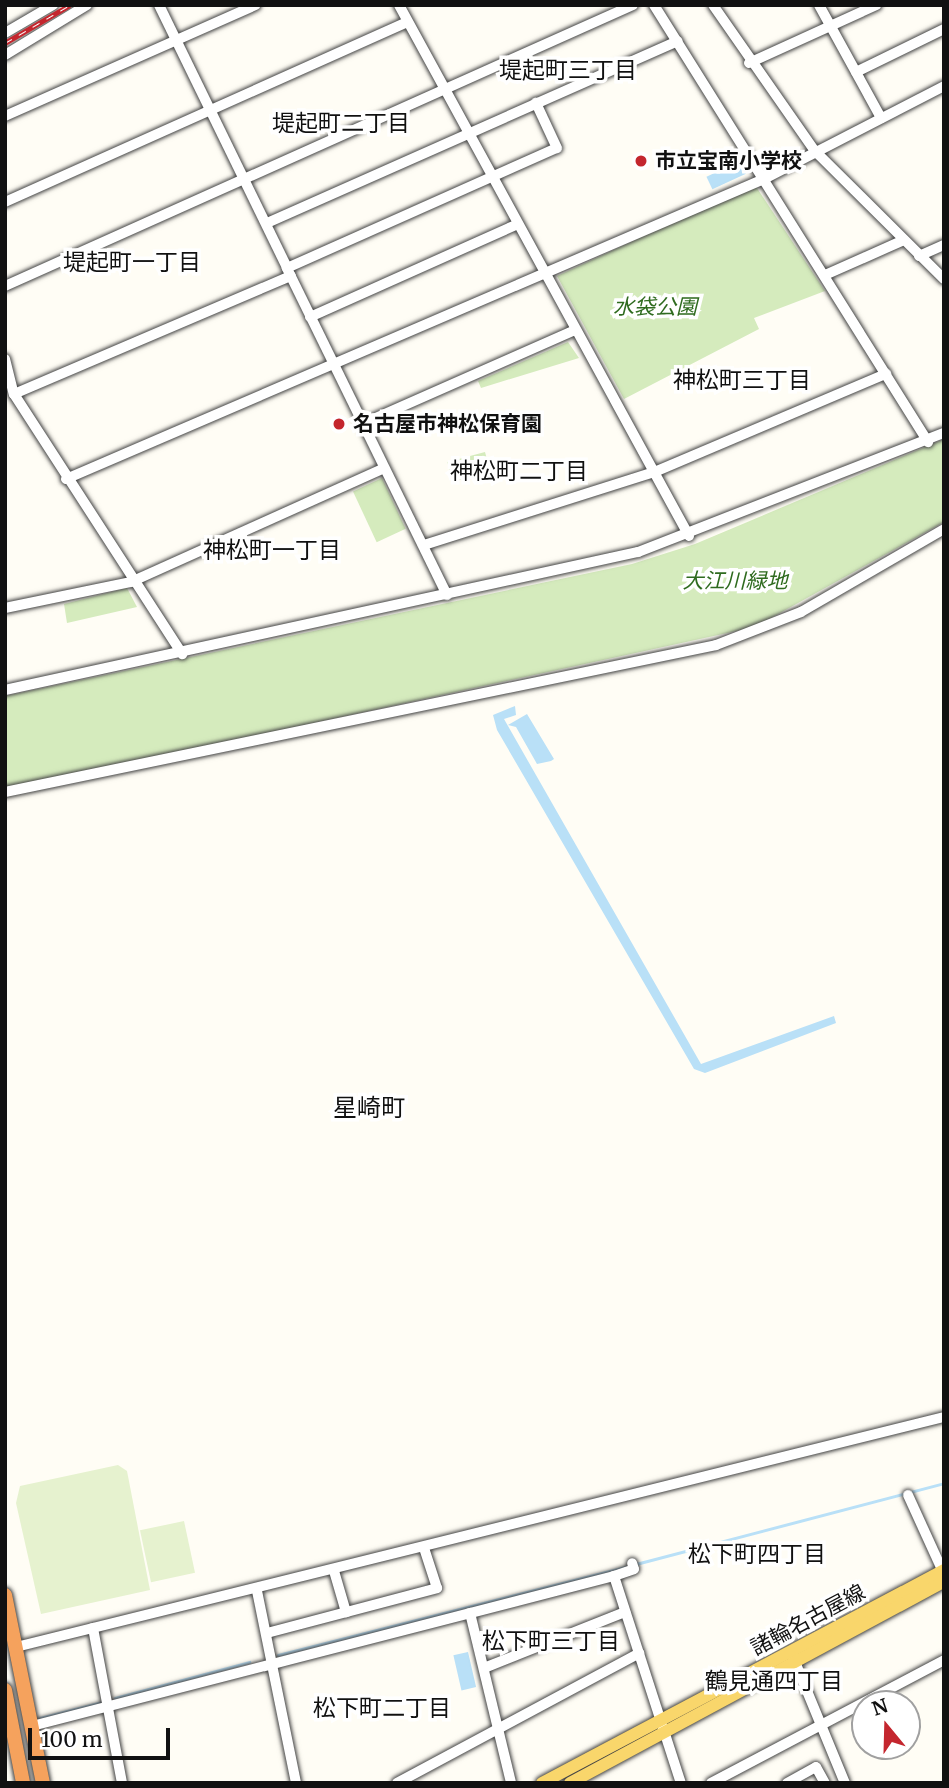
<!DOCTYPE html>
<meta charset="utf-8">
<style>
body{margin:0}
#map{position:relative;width:949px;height:1788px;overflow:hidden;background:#fffdf5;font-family:Merriweather,"Noto Sans JP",serif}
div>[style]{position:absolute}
.green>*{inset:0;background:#d5ebbd;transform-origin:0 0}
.pitch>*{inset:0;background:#e6f2cf;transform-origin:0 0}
.water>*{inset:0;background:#b9e0f7;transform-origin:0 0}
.stream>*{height:2.5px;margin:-1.25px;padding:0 1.25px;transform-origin:1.25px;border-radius:1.25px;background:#b9e0f7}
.roads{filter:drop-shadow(0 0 2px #444) drop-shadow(0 0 2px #444)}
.minor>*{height:10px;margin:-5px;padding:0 5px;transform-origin:5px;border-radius:5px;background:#fff}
.major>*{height:12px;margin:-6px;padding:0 6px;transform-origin:6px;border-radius:6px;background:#f9d66b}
.highway>*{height:14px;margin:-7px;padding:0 7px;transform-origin:7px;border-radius:7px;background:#f5a25d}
.rail>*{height:5px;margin-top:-2.5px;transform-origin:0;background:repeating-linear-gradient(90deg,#fff 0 8px,#c4262e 0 16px);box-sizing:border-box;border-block:2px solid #c4262e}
.dots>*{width:19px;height:19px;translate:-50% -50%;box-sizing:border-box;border:4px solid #fff;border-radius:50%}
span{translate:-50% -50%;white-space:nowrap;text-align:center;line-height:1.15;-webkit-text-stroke:7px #fff;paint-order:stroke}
.poi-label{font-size:21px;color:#111;font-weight:700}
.left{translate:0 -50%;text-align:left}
.park-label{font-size:21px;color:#2f6b1f;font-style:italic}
.street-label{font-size:21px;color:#111}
.neighbourhood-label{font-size:23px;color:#111}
.quarter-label{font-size:24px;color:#111}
.frame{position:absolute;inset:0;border:7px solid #111;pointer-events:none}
.north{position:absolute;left:851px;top:1690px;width:70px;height:70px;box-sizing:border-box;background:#fff;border:2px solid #a0a0a0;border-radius:50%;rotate:341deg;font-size:19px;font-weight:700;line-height:28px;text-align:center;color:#111}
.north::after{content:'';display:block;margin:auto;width:24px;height:32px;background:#c4262e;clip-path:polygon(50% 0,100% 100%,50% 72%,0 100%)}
.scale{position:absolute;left:28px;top:1728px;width:142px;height:32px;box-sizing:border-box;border:4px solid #111;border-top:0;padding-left:9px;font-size:21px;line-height:24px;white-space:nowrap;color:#111;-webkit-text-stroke:5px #fff;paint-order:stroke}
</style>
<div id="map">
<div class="green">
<div style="clip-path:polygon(755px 185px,825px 291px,754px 318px,759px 329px,624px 399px,557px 276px)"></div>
<div style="clip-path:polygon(568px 342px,579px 358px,481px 388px,478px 381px)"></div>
<div style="clip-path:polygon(944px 439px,944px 522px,755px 627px,5px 790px,5px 696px,632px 564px,695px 544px)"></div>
<div style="left:485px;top:452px;width:20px;height:39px;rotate:75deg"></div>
<div style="left:382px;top:478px;width:56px;height:32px;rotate:65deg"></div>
<div style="clip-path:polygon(127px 588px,137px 607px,67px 623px,64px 604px)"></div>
</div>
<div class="pitch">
<div style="clip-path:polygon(118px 1465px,127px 1471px,150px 1590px,41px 1614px,16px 1503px,20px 1486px)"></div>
<div style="left:184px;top:1521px;width:53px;height:45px;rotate:78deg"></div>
</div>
<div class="water">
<div style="left:740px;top:161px;width:14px;height:37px;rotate:65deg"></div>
<div style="clip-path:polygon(515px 706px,516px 715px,504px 719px,701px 1064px,834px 1016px,836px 1023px,705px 1073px,694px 1069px,497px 730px,493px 715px)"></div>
<div style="clip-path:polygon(527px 714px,554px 759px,551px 761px,537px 764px,516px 727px,508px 725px)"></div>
<div style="left:468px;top:1652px;width:36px;height:15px;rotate:77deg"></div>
</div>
<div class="stream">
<div style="left:636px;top:1564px;width:318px;rotate:-14.7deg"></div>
<div style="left:278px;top:1655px;width:359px;rotate:-14.2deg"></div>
<div style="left:115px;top:1698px;width:139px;rotate:-15deg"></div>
<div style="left:40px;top:1718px;width:65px;rotate:-14.3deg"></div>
</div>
<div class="roads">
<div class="minor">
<div style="left:159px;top:5px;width:292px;rotate:64deg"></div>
<div style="left:399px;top:5px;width:605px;rotate:61.36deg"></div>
<div style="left:654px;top:5px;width:516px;rotate:57.91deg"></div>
<div style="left:713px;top:5px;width:178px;rotate:55.1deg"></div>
<div style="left:815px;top:151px;width:182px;rotate:44.8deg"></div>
<div style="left:819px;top:5px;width:129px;rotate:61.2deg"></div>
<div style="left:5px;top:33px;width:56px;rotate:-30.3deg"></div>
<div style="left:5px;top:55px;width:96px;rotate:-31.4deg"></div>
<div style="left:749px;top:63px;width:140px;rotate:-24.5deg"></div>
<div style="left:856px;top:72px;width:98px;rotate:-26deg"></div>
<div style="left:5px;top:116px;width:274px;rotate:-23.9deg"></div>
<div style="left:5px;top:202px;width:441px;rotate:-24.1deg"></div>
<div style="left:267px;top:223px;width:449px;rotate:-23.9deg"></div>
<div style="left:919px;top:256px;width:27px;rotate:-24deg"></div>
<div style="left:825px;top:275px;width:86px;rotate:-23.9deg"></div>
<div style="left:5px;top:286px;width:688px;rotate:-24.11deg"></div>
<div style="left:310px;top:317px;width:226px;rotate:-24.1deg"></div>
<div style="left:5px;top:359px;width:36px;rotate:76deg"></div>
<div style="left:14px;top:394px;width:310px;rotate:57.1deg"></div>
<div style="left:14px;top:394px;width:301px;rotate:-23.1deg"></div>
<div style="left:362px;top:424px;width:231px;rotate:-23.8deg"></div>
<div style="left:66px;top:479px;width:760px;rotate:-23.26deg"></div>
<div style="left:764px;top:179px;width:203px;rotate:-27.3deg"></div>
<div style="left:424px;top:545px;width:244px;rotate:-17.6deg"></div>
<div style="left:657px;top:471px;width:249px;rotate:-23deg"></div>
<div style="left:447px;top:595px;width:364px;rotate:-116.1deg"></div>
<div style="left:287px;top:268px;width:295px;rotate:-24deg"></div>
<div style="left:557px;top:148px;width:50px;rotate:-115deg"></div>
<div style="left:5px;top:608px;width:129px;rotate:-11.7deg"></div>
<div style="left:131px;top:582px;width:276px;rotate:-24.2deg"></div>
<div style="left:5px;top:690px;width:648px;rotate:-12.3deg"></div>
<div style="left:638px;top:552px;width:328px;rotate:-21.3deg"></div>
<div style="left:5px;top:792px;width:726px;rotate:-11.68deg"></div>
<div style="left:716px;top:645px;width:91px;rotate:-21.2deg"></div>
<div style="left:801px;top:612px;width:165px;rotate:-30.1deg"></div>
<div style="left:908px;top:1495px;width:87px;rotate:65.5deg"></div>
<div style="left:334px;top:1571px;width:43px;rotate:73.7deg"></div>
<div style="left:614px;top:1576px;width:218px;rotate:72.1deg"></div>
<div style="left:257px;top:1591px;width:196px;rotate:78.5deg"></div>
<div style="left:470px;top:1613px;width:175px;rotate:76.4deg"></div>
<div style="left:93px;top:1628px;width:158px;rotate:79.4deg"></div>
<div style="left:267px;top:1633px;width:176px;rotate:-14.8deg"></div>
<div style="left:437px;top:1588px;width:42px;rotate:-108deg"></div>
<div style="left:16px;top:1647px;width:956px;rotate:-13.92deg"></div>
<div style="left:793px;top:1657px;width:136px;rotate:67.6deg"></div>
<div style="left:484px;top:1668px;width:152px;rotate:-21.7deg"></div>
<div style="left:32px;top:1726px;width:601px;rotate:-14.45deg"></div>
<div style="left:614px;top:1576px;width:21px;rotate:-19deg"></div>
<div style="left:634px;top:1569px;width:6px;rotate:-108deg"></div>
<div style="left:397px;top:1783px;width:275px;rotate:-28.2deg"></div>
<div style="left:711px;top:1783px;width:263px;rotate:-27.8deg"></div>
<div style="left:787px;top:1783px;width:33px;rotate:-29deg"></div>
<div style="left:816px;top:1767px;width:18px;rotate:61deg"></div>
</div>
<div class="major">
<div style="left:542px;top:1783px;width:455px;rotate:-27.9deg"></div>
<div style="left:570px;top:1783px;width:425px;rotate:-28.3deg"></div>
</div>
<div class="highway">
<div style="left:5px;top:1595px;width:192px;rotate:78.6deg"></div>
<div style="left:5px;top:1690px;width:95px;rotate:79deg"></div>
</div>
</div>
<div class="rail">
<div style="left:5px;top:43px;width:75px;rotate:-30.3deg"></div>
</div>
<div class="dots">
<div style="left:641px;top:161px;background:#c4262e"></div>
<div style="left:339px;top:424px;background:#c4262e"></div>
</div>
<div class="poi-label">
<span class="left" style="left:655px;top:161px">市立宝南小学校</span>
<span class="left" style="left:353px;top:424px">名古屋市神松保育園</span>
</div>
<div class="park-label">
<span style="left:655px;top:307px">水袋公園</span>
<span style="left:735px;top:581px">大江川緑地</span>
</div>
<div class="street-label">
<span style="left:808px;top:1620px;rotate:-28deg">諸輪名古屋線</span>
</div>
<div class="neighbourhood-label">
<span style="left:568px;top:70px">堤起町三丁目</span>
<span style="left:341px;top:123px">堤起町二丁目</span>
<span style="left:132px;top:262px">堤起町一丁目</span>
<span style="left:742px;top:380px">神松町三丁目</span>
<span style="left:519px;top:471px">神松町二丁目</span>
<span style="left:272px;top:550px">神松町一丁目</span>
<span style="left:757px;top:1554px">松下町四丁目</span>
<span style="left:551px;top:1641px">松下町三丁目</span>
<span style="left:774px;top:1681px">鶴見通四丁目</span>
<span style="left:382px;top:1708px">松下町二丁目</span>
</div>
<div class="quarter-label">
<span style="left:369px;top:1108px">星崎町</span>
</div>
<div class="frame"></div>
<div class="north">N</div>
<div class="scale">100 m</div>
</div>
